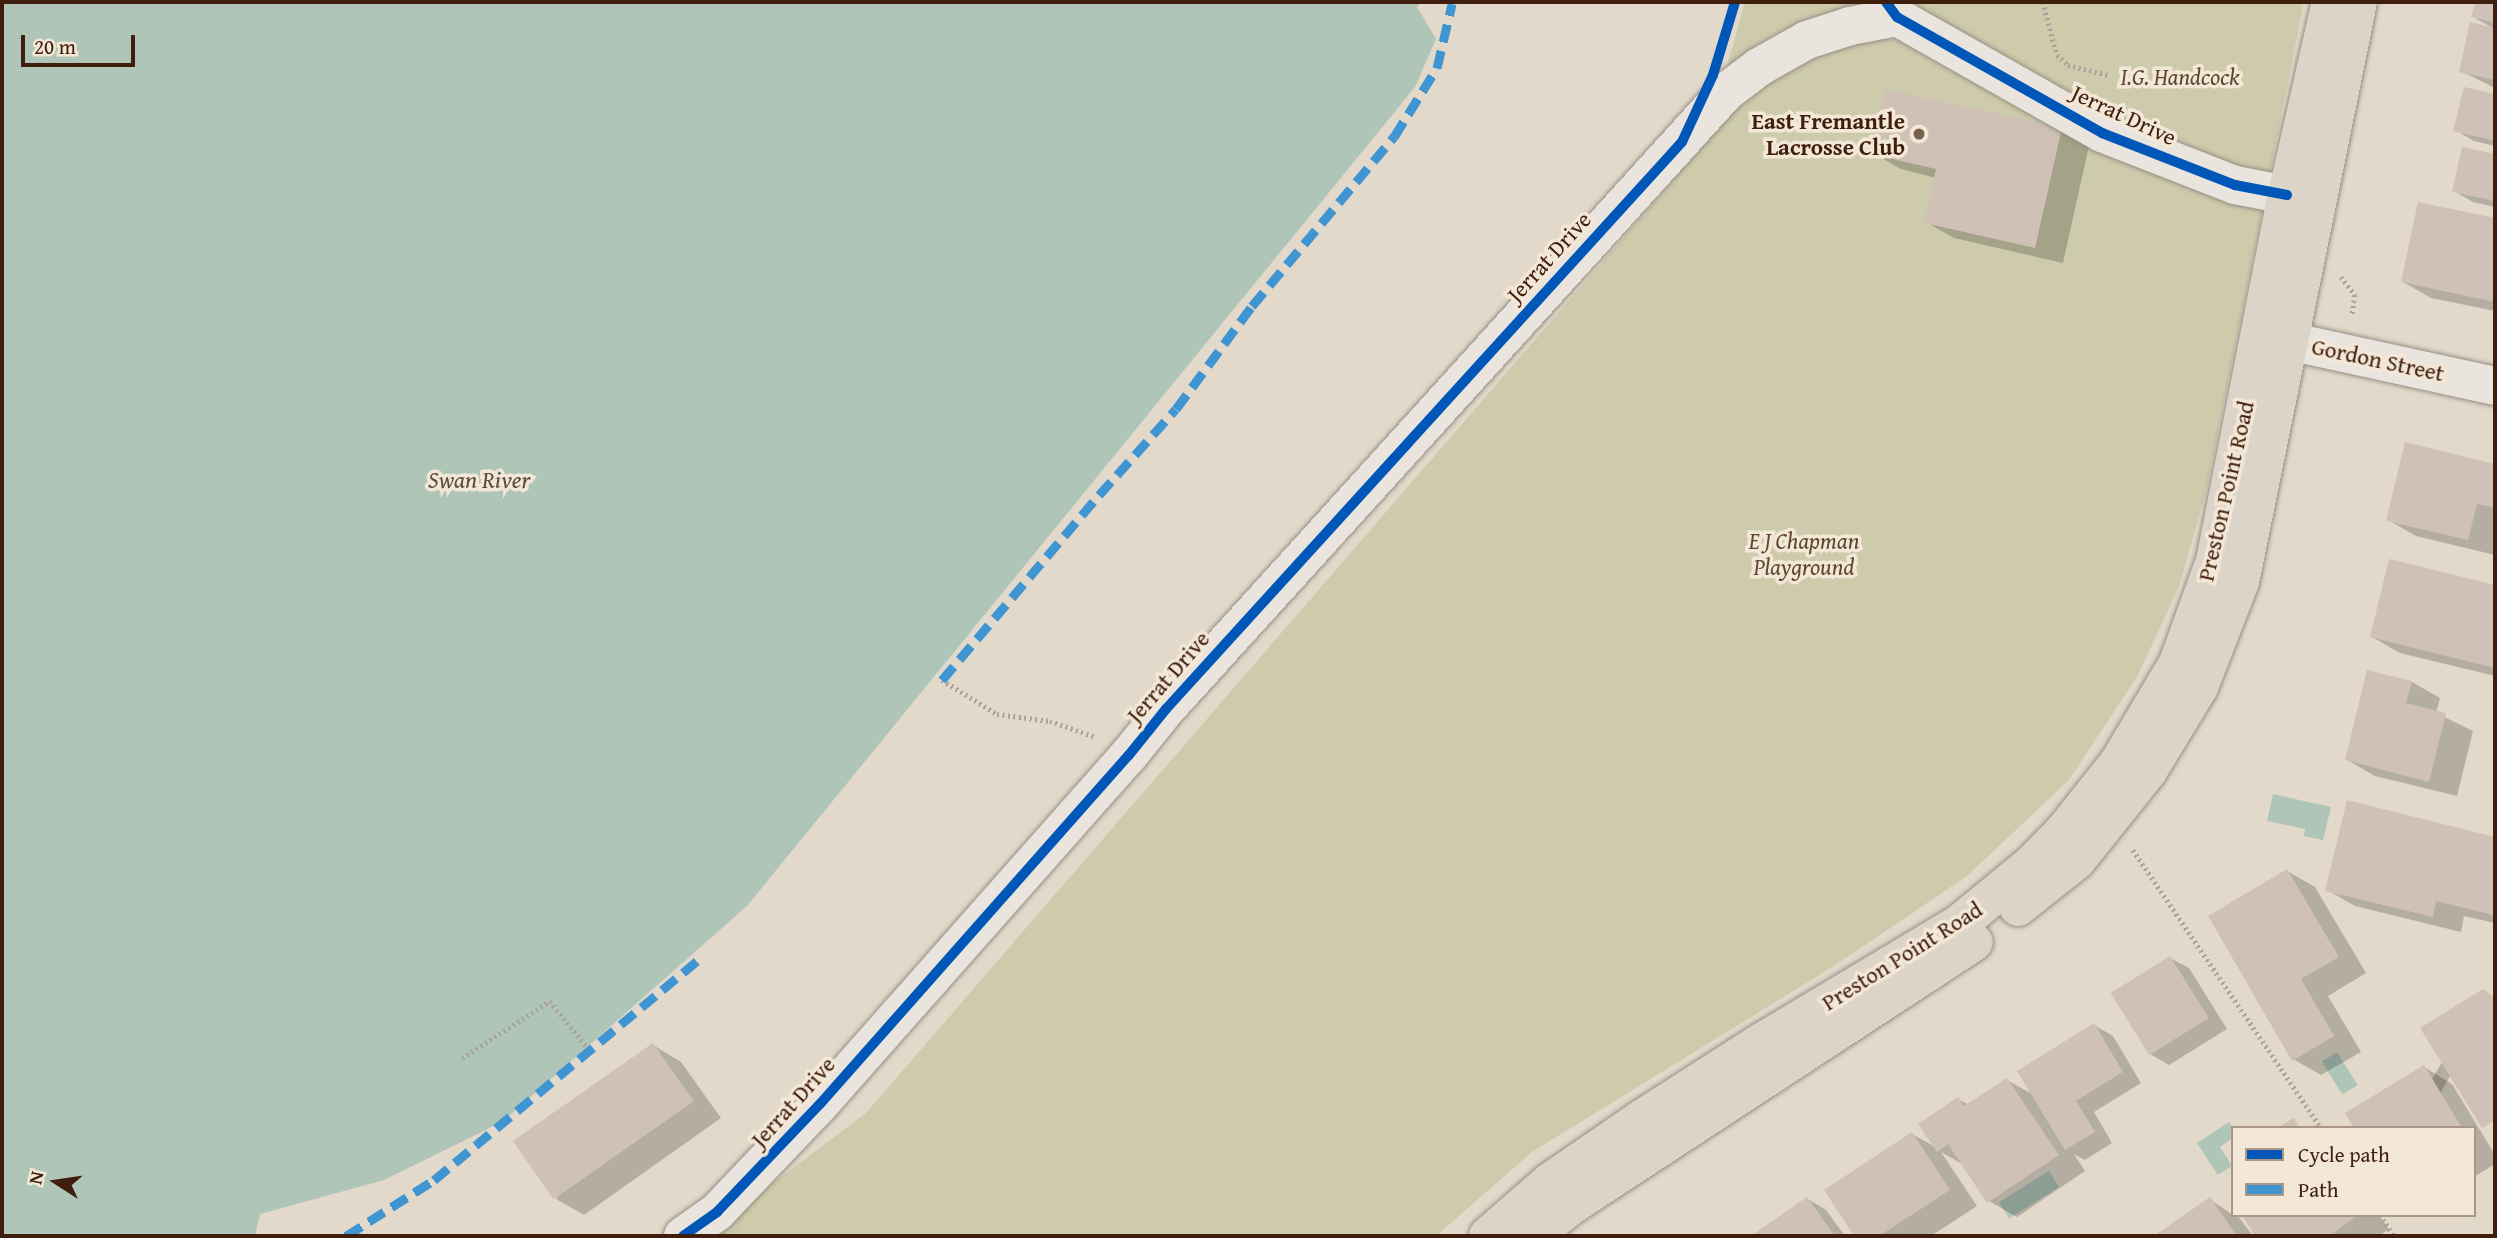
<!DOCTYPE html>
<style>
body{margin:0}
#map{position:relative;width:2497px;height:1238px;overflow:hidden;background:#e2d9cb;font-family:"Gentium Book Plus",serif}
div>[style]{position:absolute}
.green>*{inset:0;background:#cdcbab}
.water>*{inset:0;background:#afc5b8;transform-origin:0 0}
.shadow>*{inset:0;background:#0003;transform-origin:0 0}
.building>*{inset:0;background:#cfc1b5;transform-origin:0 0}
.path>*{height:4.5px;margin-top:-2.25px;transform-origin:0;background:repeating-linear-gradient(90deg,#a9a29b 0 2px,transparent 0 5.5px)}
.roads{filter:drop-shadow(0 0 2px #988e84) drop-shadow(0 0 2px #988e84)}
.minor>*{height:38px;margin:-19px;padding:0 19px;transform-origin:19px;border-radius:19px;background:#e9e4dd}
.major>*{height:38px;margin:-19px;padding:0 19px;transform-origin:19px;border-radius:19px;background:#dcd4c8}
.quiet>*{height:9px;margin-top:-4.5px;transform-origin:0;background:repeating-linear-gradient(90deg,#3f94d2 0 18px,transparent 0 27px)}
.cycleway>*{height:10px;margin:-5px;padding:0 5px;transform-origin:5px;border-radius:5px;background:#0057b8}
.dots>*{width:19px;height:19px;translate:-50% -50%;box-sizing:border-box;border:4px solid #f3e8d7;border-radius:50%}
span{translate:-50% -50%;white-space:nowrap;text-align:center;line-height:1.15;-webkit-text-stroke:7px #f3e8d7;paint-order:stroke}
.park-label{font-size:23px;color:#5f462e;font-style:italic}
.street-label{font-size:23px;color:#401e0d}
.poi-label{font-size:23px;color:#401e0d;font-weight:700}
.right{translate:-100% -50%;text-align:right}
.water-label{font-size:24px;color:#5b4d3e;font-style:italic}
.frame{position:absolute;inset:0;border:4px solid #401e0d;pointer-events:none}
.legend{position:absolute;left:2231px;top:1126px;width:245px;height:91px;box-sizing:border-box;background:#f3e8d7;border:2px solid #ab9786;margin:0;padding:9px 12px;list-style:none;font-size:21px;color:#401e0d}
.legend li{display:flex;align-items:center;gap:14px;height:35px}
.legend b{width:35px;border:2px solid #ab9786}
.north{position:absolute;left:21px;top:1147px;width:70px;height:70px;-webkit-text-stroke:5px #f3e8d7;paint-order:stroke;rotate:282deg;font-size:19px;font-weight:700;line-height:28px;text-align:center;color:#401e0d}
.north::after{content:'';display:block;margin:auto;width:24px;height:32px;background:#401e0d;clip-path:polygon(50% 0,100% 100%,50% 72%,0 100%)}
.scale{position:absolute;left:21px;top:35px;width:114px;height:32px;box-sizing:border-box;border:4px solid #401e0d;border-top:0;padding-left:9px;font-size:21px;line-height:24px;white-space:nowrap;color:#401e0d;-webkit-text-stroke:5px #f3e8d7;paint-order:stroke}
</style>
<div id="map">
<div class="green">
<div style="clip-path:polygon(1745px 2px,2304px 2px,2207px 488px,2179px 587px,2137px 677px,2069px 780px,1967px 876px,1834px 966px,1532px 1152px,1436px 1236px,703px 1236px,866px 1113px,1706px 142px)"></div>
</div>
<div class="water">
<div style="clip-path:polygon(2px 2px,1421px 2px,1417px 7px,1436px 39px,1415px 87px,747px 906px,502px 1122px,384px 1180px,260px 1214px,255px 1236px,2px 1236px)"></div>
<div style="clip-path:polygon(2273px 794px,2331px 807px,2323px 840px,2304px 836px,2305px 829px,2267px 821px)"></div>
<div style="left:2337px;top:1052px;width:39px;height:18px;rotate:58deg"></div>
<div style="clip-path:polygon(2229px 1122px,2233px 1128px,2233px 1138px,2220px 1147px,2232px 1166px,2218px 1175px,2197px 1143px)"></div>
<div style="left:2049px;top:1171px;width:19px;height:59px;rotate:58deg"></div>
</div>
<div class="shadow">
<div style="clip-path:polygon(2476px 2px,2495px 2px,2495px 88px,2461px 71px,2493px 28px,2473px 17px)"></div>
<div style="clip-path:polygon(2465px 89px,2495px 96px,2495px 146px,2474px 141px,2455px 130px)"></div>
<div style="clip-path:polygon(2061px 130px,2089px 146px,2063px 263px,1954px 238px,1926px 222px,1936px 178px,1901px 169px,1873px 153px)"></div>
<div style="clip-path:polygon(2463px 149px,2495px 156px,2495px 207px,2473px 202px,2454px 191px)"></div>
<div style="clip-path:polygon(2419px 204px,2495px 220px,2495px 311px,2431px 298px,2403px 282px)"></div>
<div style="clip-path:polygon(2406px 445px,2495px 466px,2495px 555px,2416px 536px,2388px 520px)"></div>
<div style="clip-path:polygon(2390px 561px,2495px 587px,2495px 676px,2400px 653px,2372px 637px)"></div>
<div style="clip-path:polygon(2369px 672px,2412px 682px,2440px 698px,2436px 713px,2473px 731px,2457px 796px,2375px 776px,2347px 760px)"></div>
<div style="clip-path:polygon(2348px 802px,2495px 838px,2495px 923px,2464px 916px,2461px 932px,2355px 906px,2327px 890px)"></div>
<div style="clip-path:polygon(2287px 871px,2315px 887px,2366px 973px,2328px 996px,2361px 1052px,2321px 1075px,2293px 1059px)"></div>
<div style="clip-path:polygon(2170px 958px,2189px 968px,2227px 1029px,2169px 1065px,2150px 1054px)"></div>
<div style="left:2483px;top:991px;width:14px;height:136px;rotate:30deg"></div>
<div style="clip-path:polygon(2094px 1025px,2113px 1036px,2141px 1083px,2094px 1112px,2112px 1143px,2085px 1160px,2074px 1154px,2085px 1171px,2017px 1217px,1989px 1201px,1964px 1165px,1941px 1152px,1977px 1206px,1931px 1236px,1856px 1236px,1826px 1190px,1912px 1134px,1937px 1148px,1958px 1099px,1969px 1105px,2007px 1080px,2034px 1095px)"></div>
<div style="clip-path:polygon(653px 1045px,681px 1062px,721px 1118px,584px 1215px,556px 1199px)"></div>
<div style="clip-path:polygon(2424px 1067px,2452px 1084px,2495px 1155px,2495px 1164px,2474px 1177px,2474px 1128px,2356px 1128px)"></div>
<div style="clip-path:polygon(1808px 1199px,1826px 1210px,1845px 1236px,1754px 1236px)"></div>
<div style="clip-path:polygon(2211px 1200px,2233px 1215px,2238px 1216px,2253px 1236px,2157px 1236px)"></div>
<div style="clip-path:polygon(2244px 1215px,2379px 1215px,2389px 1229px,2379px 1236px,2258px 1236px)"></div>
</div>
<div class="building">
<div style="clip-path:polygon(2475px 2px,2495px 2px,2495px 23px,2471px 17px)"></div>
<div style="clip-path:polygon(2470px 22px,2495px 28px,2495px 80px,2459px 72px)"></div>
<div style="clip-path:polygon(2464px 87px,2495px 94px,2495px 141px,2453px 131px)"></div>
<div style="clip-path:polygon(1885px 89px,2062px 128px,2035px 248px,1924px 223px,1936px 169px,1871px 154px)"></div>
<div style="clip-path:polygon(2462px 147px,2495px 154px,2495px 201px,2452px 192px)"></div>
<div style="clip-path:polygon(2418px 202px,2495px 218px,2495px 302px,2401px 282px)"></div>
<div style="clip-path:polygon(2405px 442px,2495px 464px,2493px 507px,2477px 504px,2468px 540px,2386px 521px)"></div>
<div style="clip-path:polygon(2389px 559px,2495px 585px,2495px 668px,2370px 637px)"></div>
<div style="clip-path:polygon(2367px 670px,2412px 681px,2406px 703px,2446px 713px,2429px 782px,2345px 760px)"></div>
<div style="clip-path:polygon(2347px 800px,2495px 837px,2493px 915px,2436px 901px,2433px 917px,2325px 891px)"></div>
<div style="clip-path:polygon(2287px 869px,2339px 957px,2301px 979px,2334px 1036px,2292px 1061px,2208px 916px)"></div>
<div style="left:2170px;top:956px;width:73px;height:70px;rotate:58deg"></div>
<div style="clip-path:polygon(2483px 989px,2495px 998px,2495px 1120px,2482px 1128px,2420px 1028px)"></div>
<div style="clip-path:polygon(2094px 1023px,2123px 1072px,2076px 1101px,2095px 1132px,2065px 1150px,2017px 1071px)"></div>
<div style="left:653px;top:1043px;width:71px;height:171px;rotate:55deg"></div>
<div style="clip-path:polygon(2424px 1065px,2462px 1128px,2354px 1128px,2345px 1113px)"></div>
<div style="clip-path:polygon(2007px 1078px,2059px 1155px,1987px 1203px,1948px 1144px,1937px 1152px,1918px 1124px,1958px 1097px,1964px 1106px)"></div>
<div style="clip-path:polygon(2294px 1118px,2300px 1128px,2277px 1128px)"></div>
<div style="clip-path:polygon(1912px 1132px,1950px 1190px,1879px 1236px,1854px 1236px,1824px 1190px)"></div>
<div style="clip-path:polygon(1807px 1197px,1835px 1236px,1751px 1236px)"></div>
<div style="clip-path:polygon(2210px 1197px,2237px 1236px,2154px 1236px)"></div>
<div style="clip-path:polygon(2242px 1215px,2358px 1215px,2329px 1236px,2255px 1236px)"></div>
</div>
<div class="path">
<div style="left:2043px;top:2px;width:55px;rotate:75.2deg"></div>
<div style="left:2057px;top:55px;width:15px;rotate:42deg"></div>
<div style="left:2068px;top:65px;width:41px;rotate:14deg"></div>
<div style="left:2341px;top:277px;width:23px;rotate:52deg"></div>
<div style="left:2355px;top:295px;width:21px;rotate:98deg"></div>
<div style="left:942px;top:680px;width:65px;rotate:31.7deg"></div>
<div style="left:997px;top:714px;width:53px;rotate:7.5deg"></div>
<div style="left:1050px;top:721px;width:46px;rotate:19.2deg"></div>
<div style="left:2133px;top:850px;width:336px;rotate:55.9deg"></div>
<div style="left:462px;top:1058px;width:105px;rotate:-32.9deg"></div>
<div style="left:550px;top:1001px;width:59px;rotate:51.2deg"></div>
<div style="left:2380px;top:1215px;width:25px;rotate:56deg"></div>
</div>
<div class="roads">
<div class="minor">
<div style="left:1886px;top:2px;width:19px;rotate:54deg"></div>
<div style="left:1897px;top:17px;width:236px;rotate:29.5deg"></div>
<div style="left:2102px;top:133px;width:143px;rotate:21.4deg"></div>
<div style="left:2235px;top:185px;width:53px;rotate:10.9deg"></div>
<div style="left:2261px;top:335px;width:239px;rotate:12.3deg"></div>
<div style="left:683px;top:1236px;width:42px;rotate:-35.2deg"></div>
<div style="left:717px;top:1212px;width:149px;rotate:-46.4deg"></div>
<div style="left:820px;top:1104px;width:466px;rotate:-48.5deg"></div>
<div style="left:1129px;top:755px;width:59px;rotate:-51.2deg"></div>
<div style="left:1166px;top:709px;width:833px;rotate:-47.77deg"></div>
<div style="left:1726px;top:92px;width:41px;rotate:-37.1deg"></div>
<div style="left:1759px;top:67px;width:55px;rotate:-29.4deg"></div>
<div style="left:1807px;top:40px;width:45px;rotate:-18deg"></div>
<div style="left:1850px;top:26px;width:48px;rotate:-10.8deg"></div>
</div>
<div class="major">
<div style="left:2018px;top:907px;width:75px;rotate:-38.5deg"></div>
<div style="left:2077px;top:860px;width:114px;rotate:-51.4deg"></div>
<div style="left:2148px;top:771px;width:98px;rotate:-58.7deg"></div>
<div style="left:2199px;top:687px;width:113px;rotate:-68.7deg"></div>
<div style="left:2240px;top:582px;width:592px;rotate:-78.5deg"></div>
<div style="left:1488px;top:1236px;width:82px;rotate:-41.1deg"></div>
<div style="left:1550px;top:1182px;width:113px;rotate:-34.5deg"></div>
<div style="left:1643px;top:1118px;width:139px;rotate:-32.7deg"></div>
<div style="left:1760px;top:1043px;width:232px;rotate:-30.9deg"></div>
<div style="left:1959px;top:924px;width:96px;rotate:-39.5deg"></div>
<div style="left:2033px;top:863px;width:46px;rotate:-45.9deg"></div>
<div style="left:2065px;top:830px;width:87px;rotate:-51.5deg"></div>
<div style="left:2119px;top:762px;width:115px;rotate:-59.2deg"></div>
<div style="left:2178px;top:663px;width:109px;rotate:-70.1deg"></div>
<div style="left:2215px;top:561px;width:373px;rotate:-78.9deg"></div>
<div style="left:2287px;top:195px;width:198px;rotate:-77.2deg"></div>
<div style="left:1533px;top:1236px;width:50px;rotate:-38.5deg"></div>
<div style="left:1572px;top:1205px;width:480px;rotate:-33.2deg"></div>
</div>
</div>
<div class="quiet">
<div style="left:942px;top:680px;width:243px;rotate:-49.7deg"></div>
<div style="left:1099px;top:495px;width:115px;rotate:-48.2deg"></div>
<div style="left:1176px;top:409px;width:128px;rotate:-53.6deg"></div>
<div style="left:1252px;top:306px;width:221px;rotate:-50deg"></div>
<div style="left:1394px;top:137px;width:81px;rotate:-58.1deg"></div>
<div style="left:1437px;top:68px;width:66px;rotate:-76.8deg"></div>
<div style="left:346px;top:1236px;width:104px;rotate:-32.5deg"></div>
<div style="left:434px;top:1180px;width:349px;rotate:-39.8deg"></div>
</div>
<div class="cycleway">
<div style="left:1886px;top:2px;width:19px;rotate:54deg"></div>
<div style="left:1897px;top:17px;width:236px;rotate:29.5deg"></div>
<div style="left:2102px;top:133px;width:143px;rotate:21.4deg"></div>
<div style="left:2235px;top:185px;width:53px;rotate:10.9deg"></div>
<div style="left:683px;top:1236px;width:42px;rotate:-35.2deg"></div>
<div style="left:717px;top:1212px;width:149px;rotate:-46.4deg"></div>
<div style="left:820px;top:1104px;width:466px;rotate:-48.5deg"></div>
<div style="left:1129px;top:755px;width:59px;rotate:-51.2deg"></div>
<div style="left:1166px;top:709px;width:767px;rotate:-47.7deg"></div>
<div style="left:1682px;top:142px;width:74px;rotate:-65.2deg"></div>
<div style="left:1713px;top:75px;width:76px;rotate:-73.2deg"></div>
</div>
<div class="dots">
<div style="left:1919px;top:134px;background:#795f50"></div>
</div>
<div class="park-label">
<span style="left:2180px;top:77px">I.G. Handcock</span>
<span style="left:1804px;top:554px">E J Chapman<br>Playground</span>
</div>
<div class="street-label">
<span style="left:2124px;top:115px;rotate:25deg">Jerrat Drive</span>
<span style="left:1549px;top:257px;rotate:-48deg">Jerrat Drive</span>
<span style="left:2378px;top:360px;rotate:12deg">Gordon Street</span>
<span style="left:2226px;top:491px;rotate:-77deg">Preston Point Road</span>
<span style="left:1168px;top:677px;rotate:-49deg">Jerrat Drive</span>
<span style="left:1902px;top:956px;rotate:-32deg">Preston Point Road</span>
<span style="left:793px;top:1102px;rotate:-48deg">Jerrat Drive</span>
</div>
<div class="poi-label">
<span class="right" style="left:1905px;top:134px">East Fremantle<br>Lacrosse Club</span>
</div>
<div class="water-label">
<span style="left:479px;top:480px">Swan River</span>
</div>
<div class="frame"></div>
<ul class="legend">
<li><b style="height:9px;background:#0057b8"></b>Cycle path</li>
<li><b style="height:9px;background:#3f94d2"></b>Path</li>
</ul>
<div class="north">N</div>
<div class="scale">20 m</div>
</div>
